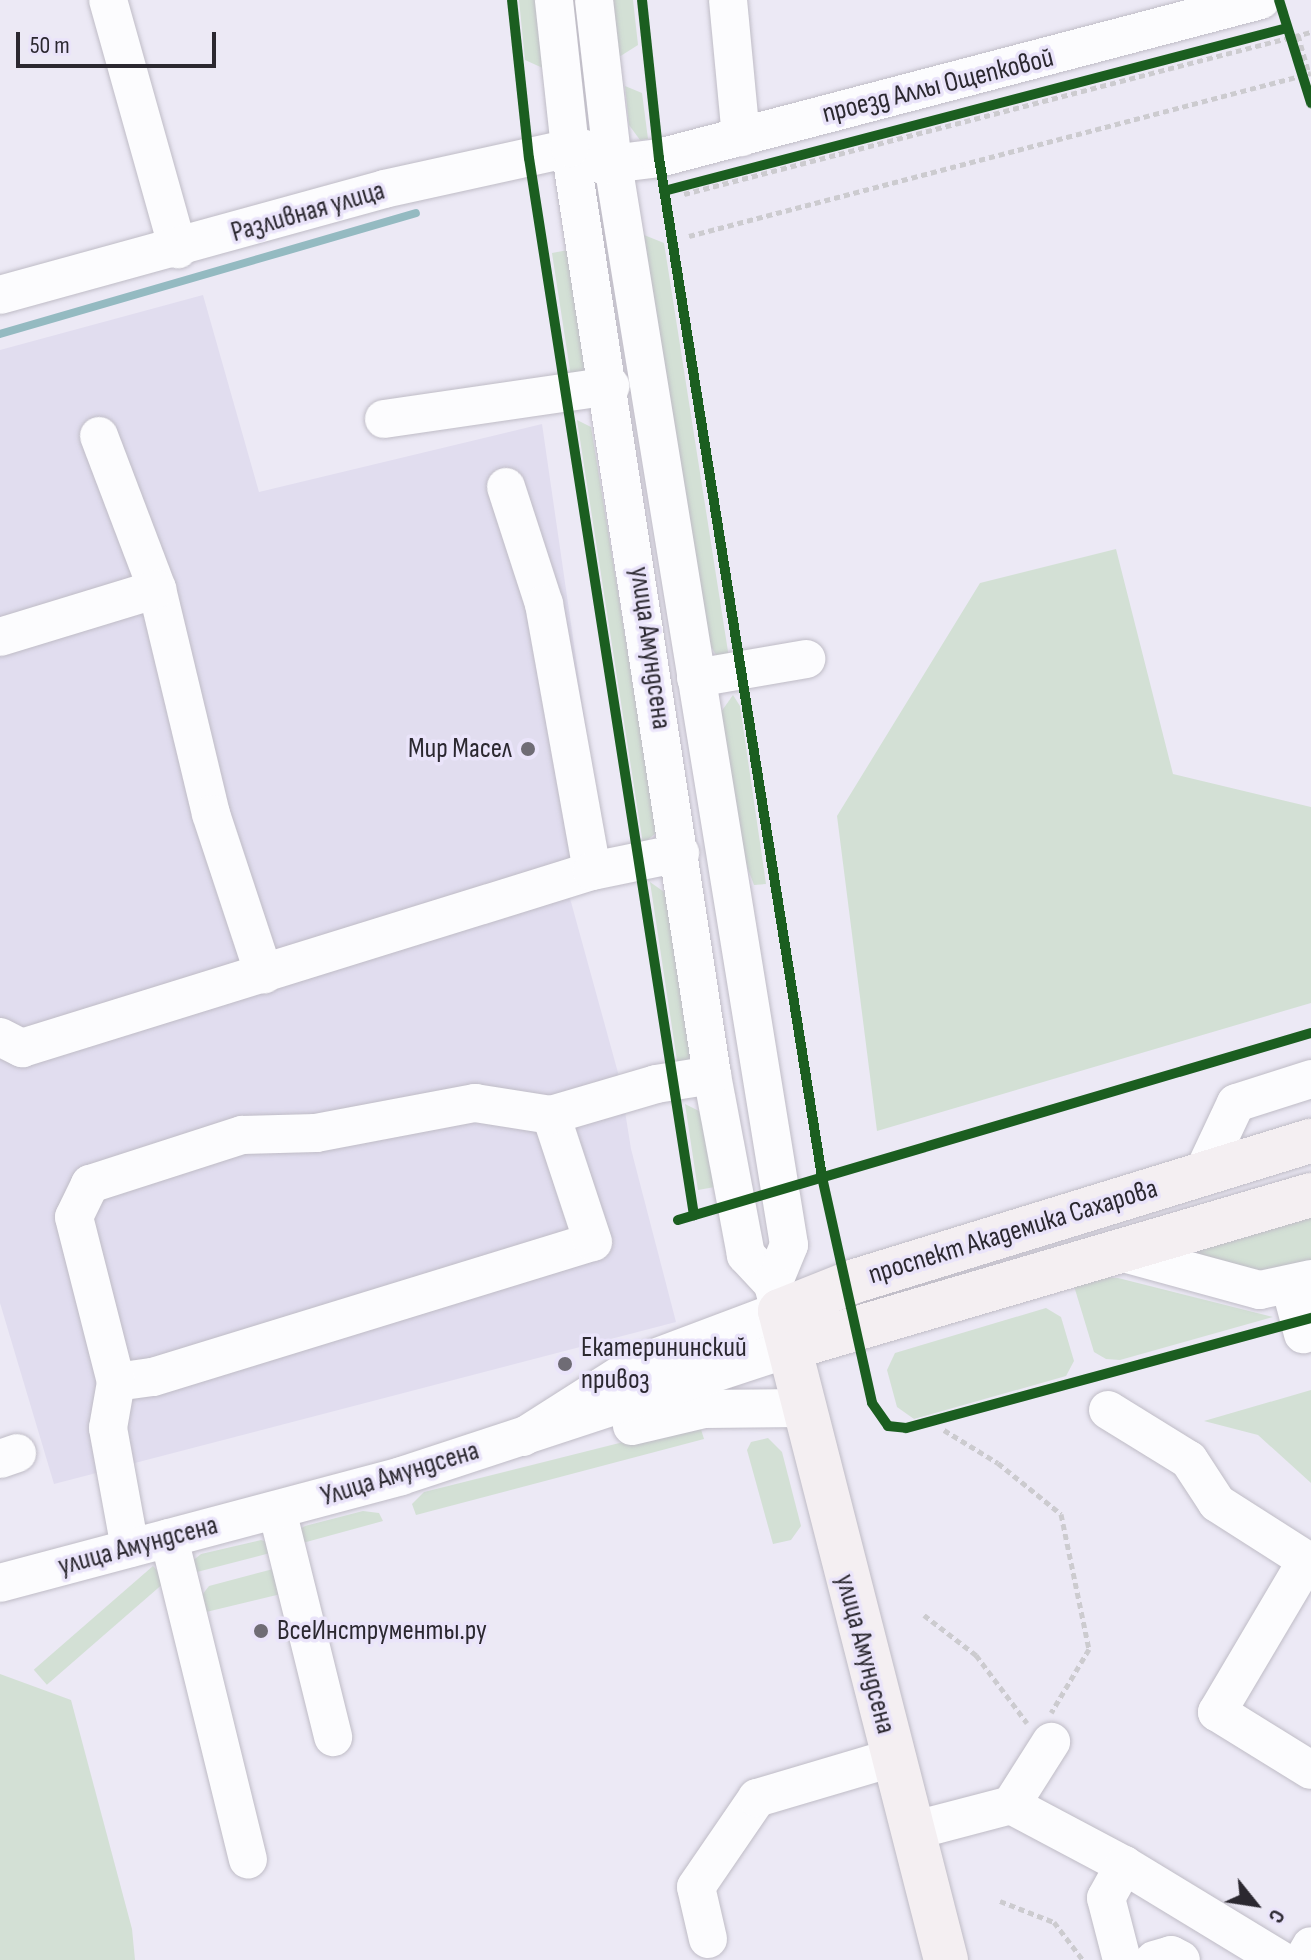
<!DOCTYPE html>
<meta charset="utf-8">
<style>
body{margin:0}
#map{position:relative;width:1311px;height:1960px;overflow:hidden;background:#ece9f5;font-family:"Sofia Sans Condensed",sans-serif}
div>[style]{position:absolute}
.commercial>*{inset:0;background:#e1ddef}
.green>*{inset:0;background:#d3e0d5;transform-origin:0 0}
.stream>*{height:8px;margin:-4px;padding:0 4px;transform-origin:4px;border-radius:4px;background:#94bac1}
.path>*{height:5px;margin-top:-2.5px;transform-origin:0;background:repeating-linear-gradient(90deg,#cccbcf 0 6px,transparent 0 10px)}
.roads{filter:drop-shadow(0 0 2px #bfbcc6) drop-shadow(0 0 2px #bfbcc6)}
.minor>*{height:38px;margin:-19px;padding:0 19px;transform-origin:19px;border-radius:19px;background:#fcfcfe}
.major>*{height:44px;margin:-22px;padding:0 22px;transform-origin:22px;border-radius:22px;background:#f4eff2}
.cycleway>*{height:10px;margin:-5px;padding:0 5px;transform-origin:5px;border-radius:5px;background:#1b5e20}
.dots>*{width:22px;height:22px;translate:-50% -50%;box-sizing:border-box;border:4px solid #eae4fa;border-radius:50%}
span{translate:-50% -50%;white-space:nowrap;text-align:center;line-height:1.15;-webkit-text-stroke:7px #eae4fa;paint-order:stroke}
.street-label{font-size:28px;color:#2b2830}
.poi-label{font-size:28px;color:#2b2830}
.right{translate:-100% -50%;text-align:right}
.left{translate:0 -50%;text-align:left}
.north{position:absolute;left:1215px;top:1864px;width:80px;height:80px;-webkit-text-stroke:6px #eae4fa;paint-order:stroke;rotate:120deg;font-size:22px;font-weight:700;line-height:32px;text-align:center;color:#2b2830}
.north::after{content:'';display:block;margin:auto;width:28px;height:36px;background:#2b2830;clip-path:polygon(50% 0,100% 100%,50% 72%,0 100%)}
.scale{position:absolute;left:16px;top:32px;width:200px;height:36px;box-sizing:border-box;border:4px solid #2b2830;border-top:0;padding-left:10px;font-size:24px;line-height:28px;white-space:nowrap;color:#2b2830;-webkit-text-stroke:6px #eae4fa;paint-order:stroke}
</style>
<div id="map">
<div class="commercial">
<div style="clip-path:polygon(203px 295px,259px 492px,542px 424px,598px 810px,568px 891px,620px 1080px,631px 1149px,676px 1322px,54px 1484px,0 1303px,0 350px)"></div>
</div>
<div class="green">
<div style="clip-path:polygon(519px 0,536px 0,545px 69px,525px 60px)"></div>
<div style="clip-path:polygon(613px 0,633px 0,638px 45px,619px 57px)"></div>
<div style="clip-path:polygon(625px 86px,642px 93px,648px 139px,640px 140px,629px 125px)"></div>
<div style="clip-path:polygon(644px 235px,664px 243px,729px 658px,716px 655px,709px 643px)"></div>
<div style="clip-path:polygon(568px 250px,587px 368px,572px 383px,552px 253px)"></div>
<div style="clip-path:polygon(577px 420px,591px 427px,657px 832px,643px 844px)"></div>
<div style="clip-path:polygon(1116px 549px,1173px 774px,1311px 807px,1311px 1003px,877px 1131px,837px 816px,980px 583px)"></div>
<div style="clip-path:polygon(733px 695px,740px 706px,766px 884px,754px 885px,743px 856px,721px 712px)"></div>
<div style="clip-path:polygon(650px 882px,667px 894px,693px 1055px,686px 1068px,678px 1067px)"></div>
<div style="clip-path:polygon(685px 1104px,701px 1112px,715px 1187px,698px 1190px)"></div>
<div style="clip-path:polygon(1311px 1214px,1311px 1263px,1271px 1274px,1197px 1257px,1196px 1250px)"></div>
<div style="clip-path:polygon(1104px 1277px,1118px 1278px,1273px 1317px,1120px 1360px,1106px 1359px,1094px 1352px,1074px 1286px)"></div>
<div style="clip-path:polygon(1046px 1308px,1061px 1317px,1074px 1361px,1066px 1376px,914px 1419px,897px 1407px,887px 1370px,895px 1353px)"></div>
<div style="clip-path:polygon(1311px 1390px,1311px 1483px,1258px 1435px,1204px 1421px)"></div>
<div style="clip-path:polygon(699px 1423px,704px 1439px,416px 1515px,412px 1504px,424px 1492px)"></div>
<div style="clip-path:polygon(768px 1438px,782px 1452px,801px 1526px,791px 1540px,773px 1544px,747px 1450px,751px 1442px)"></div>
<div style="clip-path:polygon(363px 1511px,379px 1513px,383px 1521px,299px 1544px,298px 1530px,305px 1526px)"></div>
<div style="clip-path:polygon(261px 1540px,272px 1544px,274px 1552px,193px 1573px,190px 1563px,201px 1554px)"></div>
<div style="left:153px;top:1566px;width:20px;height:158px;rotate:49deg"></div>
<div style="clip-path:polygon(277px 1568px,285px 1593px,202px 1613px,199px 1599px,209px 1586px)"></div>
<div style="clip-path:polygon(0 1674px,71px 1700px,132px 1929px,135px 1960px,0 1960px)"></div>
</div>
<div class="stream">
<div style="left:0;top:334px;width:433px;rotate:-16.2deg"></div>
</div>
<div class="path">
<div style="left:1298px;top:35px;width:41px;rotate:74.2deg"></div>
<div style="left:684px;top:194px;width:648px;rotate:-14.49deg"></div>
<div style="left:689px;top:236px;width:643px;rotate:-14.68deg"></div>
<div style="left:944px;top:1430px;width:63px;rotate:31.4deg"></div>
<div style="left:998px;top:1463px;width:81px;rotate:39deg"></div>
<div style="left:1061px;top:1514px;width:138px;rotate:78.3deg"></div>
<div style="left:1089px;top:1649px;width:74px;rotate:120.7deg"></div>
<div style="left:924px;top:1615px;width:66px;rotate:37.6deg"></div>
<div style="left:976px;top:1655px;width:85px;rotate:53.1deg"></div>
<div style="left:1000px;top:1901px;width:58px;rotate:21.3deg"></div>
<div style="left:1054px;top:1922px;width:48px;rotate:52.7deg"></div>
</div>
<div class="roads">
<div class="minor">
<div style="left:108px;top:0;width:259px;rotate:74.3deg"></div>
<div style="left:594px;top:0;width:165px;rotate:83.4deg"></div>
<div style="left:613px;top:164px;width:1095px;rotate:80.75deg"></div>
<div style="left:789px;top:1245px;width:42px;rotate:112.3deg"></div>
<div style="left:728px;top:0;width:138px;rotate:84.6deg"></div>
<div style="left:0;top:295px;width:398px;rotate:-15.4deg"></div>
<div style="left:384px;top:189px;width:190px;rotate:-12.4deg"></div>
<div style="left:570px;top:148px;width:14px;rotate:4deg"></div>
<div style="left:584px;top:149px;width:25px;rotate:40deg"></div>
<div style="left:603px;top:165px;width:56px;rotate:-7.1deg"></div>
<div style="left:659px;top:158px;width:622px;rotate:-14.71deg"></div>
<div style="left:384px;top:419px;width:229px;rotate:-8.3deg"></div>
<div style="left:99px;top:436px;width:164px;rotate:69.2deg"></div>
<div style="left:157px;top:589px;width:231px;rotate:76.5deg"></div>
<div style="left:211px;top:814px;width:169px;rotate:71.7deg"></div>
<div style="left:506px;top:487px;width:123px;rotate:72deg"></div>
<div style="left:544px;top:604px;width:271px;rotate:79.8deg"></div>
<div style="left:0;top:637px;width:164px;rotate:-17deg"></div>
<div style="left:696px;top:678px;width:112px;rotate:-9.8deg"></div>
<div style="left:0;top:1037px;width:25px;rotate:27deg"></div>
<div style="left:22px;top:1048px;width:597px;rotate:-17.25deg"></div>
<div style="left:592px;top:871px;width:90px;rotate:-11.6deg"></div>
<div style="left:1203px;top:1173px;width:77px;rotate:-64.8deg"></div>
<div style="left:1236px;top:1103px;width:79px;rotate:-17.7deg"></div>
<div style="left:1116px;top:1251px;width:149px;rotate:15.2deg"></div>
<div style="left:1260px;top:1290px;width:52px;rotate:-12.2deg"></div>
<div style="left:1290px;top:1285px;width:51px;rotate:75.1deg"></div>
<div style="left:116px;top:1382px;width:37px;rotate:-8deg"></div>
<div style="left:153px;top:1377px;width:460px;rotate:-17.1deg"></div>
<div style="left:593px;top:1242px;width:134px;rotate:-108.3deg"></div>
<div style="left:1108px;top:1410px;width:95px;rotate:31.7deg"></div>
<div style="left:1189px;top:1460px;width:51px;rotate:56.9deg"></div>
<div style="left:1217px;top:1503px;width:112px;rotate:32.6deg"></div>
<div style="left:632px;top:1426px;width:74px;rotate:-13.3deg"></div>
<div style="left:704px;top:1409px;width:98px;rotate:-0.6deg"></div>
<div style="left:523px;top:1437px;width:134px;rotate:-32.5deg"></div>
<div style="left:636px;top:1365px;width:154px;rotate:-20.6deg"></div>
<div style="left:780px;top:1311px;width:28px;rotate:-105deg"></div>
<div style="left:773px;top:1284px;width:40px;rotate:-133deg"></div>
<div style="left:746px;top:1255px;width:183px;rotate:-100.7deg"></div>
<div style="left:712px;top:1075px;width:938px;rotate:-98.71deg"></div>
<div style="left:570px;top:148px;width:149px;rotate:-96.2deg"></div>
<div style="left:0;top:1459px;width:18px;rotate:-19deg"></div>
<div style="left:277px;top:1510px;width:234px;rotate:76.1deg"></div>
<div style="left:169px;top:1538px;width:331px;rotate:76.2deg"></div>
<div style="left:130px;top:1548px;width:122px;rotate:-100.4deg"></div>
<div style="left:108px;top:1428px;width:47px;rotate:-80.1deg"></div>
<div style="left:116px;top:1382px;width:170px;rotate:-104.3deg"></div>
<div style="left:74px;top:1217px;width:37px;rotate:-64deg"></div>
<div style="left:90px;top:1184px;width:160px;rotate:-17.9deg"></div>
<div style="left:242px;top:1135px;width:74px;rotate:-1.5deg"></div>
<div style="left:316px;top:1133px;width:162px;rotate:-10.7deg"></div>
<div style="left:475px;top:1103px;width:77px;rotate:9deg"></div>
<div style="left:551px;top:1115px;width:109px;rotate:-16.4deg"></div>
<div style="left:656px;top:1084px;width:57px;rotate:-9.1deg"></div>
<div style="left:1307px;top:1560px;width:177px;rotate:120.6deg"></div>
<div style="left:1217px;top:1712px;width:110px;rotate:31.7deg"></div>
<div style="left:0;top:1583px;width:415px;rotate:-14.9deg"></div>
<div style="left:401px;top:1476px;width:410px;rotate:-18.2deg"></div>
<div style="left:1011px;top:1805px;width:75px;rotate:-57.6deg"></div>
<div style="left:912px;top:1831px;width:102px;rotate:-14.7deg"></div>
<div style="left:1011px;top:1805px;width:128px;rotate:28deg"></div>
<div style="left:1124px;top:1865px;width:183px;rotate:31.3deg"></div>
<div style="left:708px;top:1939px;width:53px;rotate:-103deg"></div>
<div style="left:696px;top:1887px;width:108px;rotate:-55.6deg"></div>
<div style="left:757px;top:1798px;width:141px;rotate:-16.5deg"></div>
<div style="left:1122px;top:1960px;width:64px;rotate:-104.5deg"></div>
<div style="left:1106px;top:1898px;width:38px;rotate:-61deg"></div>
<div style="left:1154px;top:1960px;width:18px;rotate:-16deg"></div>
<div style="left:1171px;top:1955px;width:11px;rotate:27deg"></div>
<div style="left:1303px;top:1960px;width:16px;rotate:-60deg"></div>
</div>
<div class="major">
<div style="left:790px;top:1348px;width:543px;rotate:-16.37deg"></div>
<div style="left:946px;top:1960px;width:670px;rotate:-104.35deg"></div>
<div style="left:780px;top:1311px;width:81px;rotate:-21.8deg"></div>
<div style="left:855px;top:1281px;width:477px;rotate:-17.1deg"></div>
</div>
</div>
<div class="cycleway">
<div style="left:512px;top:0;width:159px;rotate:83.9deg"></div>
<div style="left:529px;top:158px;width:1070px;rotate:81.13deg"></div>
<div style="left:642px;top:0;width:159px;rotate:83.9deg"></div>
<div style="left:659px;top:158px;width:1032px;rotate:80.91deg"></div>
<div style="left:822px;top:1177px;width:231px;rotate:77.5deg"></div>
<div style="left:872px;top:1403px;width:28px;rotate:55deg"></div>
<div style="left:888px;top:1426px;width:18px;rotate:6deg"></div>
<div style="left:906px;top:1428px;width:420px;rotate:-15.2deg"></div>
<div style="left:1279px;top:0;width:108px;rotate:72.7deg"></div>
<div style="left:664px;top:191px;width:644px;rotate:-14.66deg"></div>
<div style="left:678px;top:1220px;width:660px;rotate:-16.46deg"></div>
</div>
<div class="dots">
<div style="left:528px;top:749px;background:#6f6c75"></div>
<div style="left:565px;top:1364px;background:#6f6c75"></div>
<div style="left:261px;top:1631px;background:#6f6c75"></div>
</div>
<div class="street-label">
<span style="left:938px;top:86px;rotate:-14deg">проезд Аллы Ощепковой</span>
<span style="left:308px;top:212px;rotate:-16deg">Разливная улица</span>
<span style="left:650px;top:648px;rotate:82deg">улица Амундсена</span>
<span style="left:1013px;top:1232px;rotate:-17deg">проспект Академика Сахарова</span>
<span style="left:400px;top:1474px;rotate:-17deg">Улица Амундсена</span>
<span style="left:138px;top:1546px;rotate:-15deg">улица Амундсена</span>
<span style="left:865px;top:1654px;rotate:75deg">улица Амундсена</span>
</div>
<div class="poi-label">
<span class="right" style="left:512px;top:749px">Мир Масел</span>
<span class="left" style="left:581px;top:1364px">Екатерининский<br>привоз</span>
<span class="left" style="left:277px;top:1631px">ВсеИнструменты.ру</span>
</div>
<div class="north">С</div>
<div class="scale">50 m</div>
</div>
